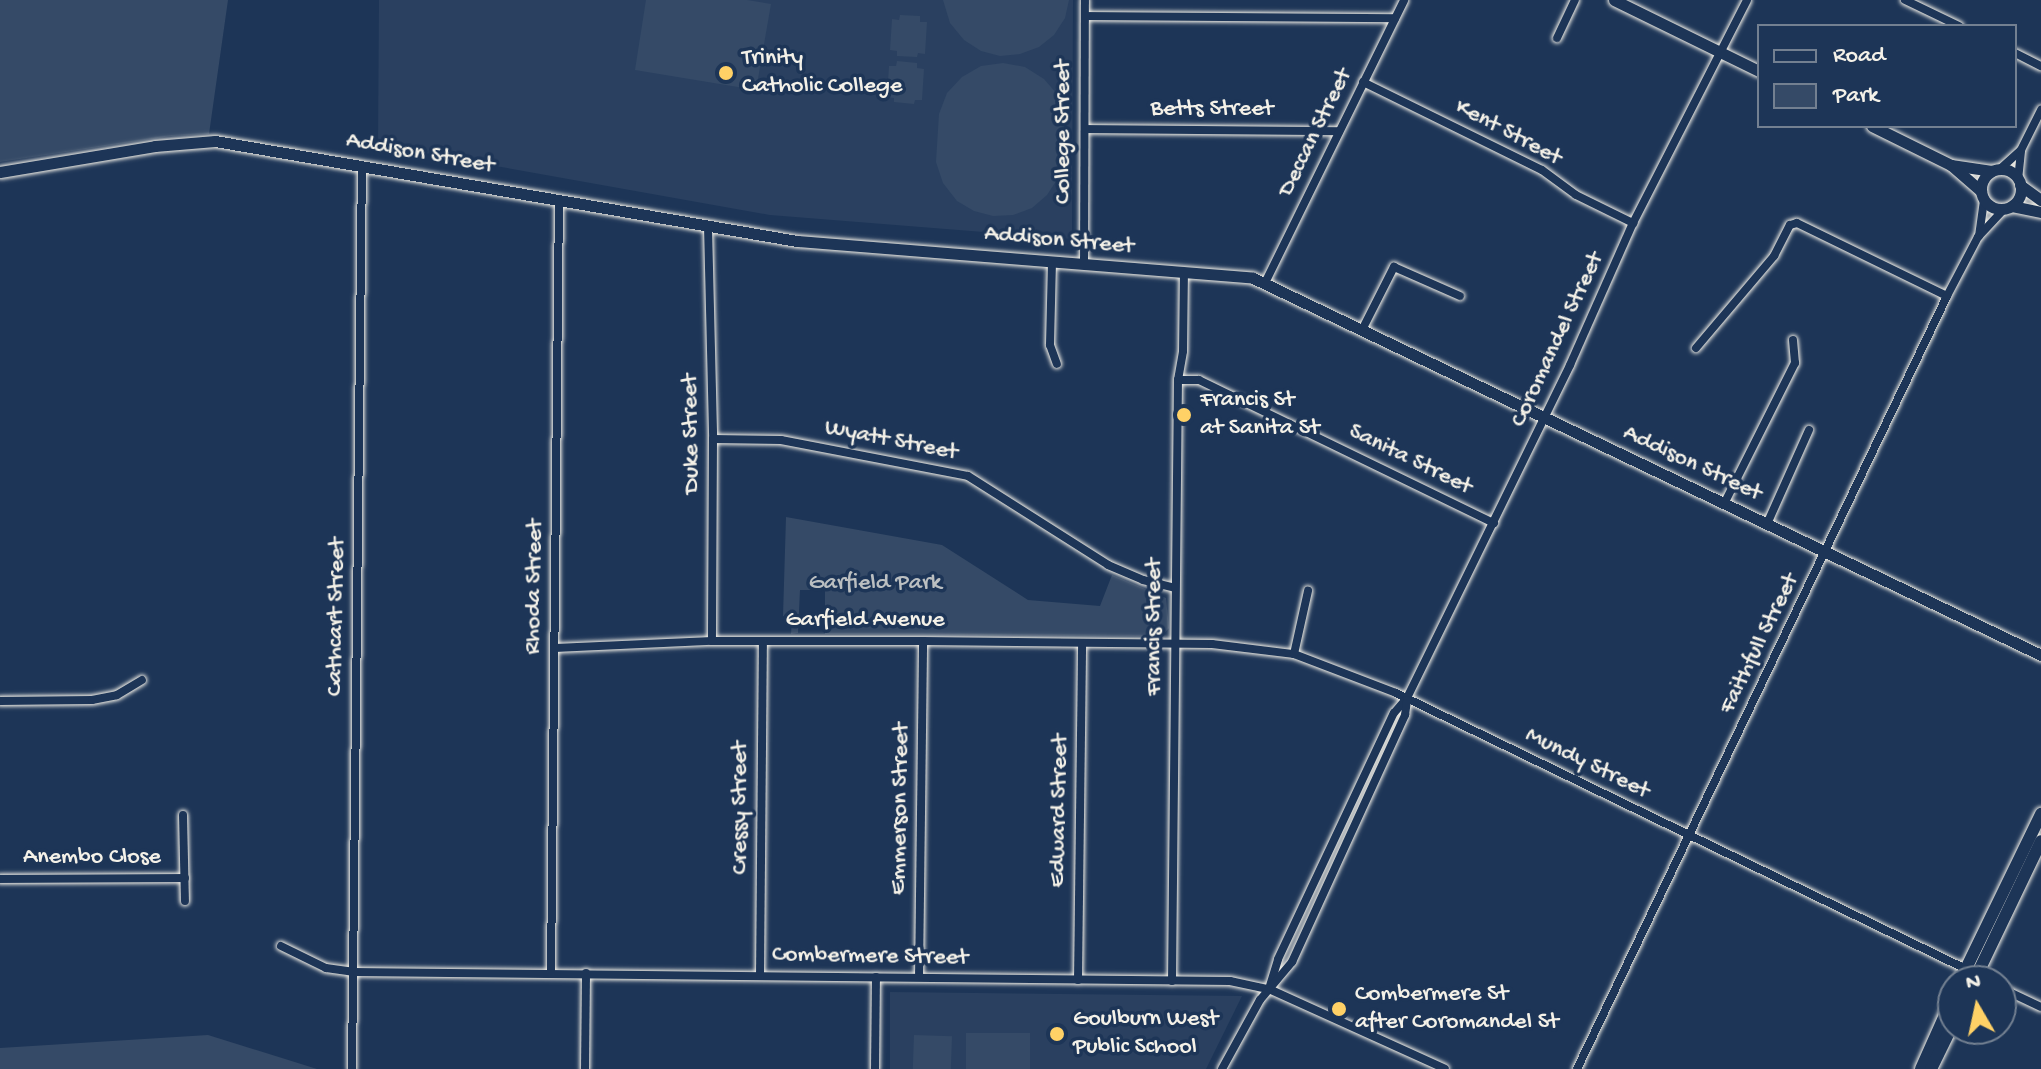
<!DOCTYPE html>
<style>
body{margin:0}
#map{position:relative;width:2041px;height:1069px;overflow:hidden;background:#1d3557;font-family:"Gochi Hand",sans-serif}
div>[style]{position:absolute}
.built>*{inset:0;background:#2a4060}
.green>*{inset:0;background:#354a67;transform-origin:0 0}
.roads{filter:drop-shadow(0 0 2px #f4f1e8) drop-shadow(0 0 2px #f4f1e8)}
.street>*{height:8px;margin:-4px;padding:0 4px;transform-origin:4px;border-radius:4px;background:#1d3557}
.secondary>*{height:11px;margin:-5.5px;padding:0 5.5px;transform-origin:5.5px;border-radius:5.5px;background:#1d3557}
.secondary>.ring{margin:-5.5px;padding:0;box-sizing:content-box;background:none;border:11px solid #1d3557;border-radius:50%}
.primary>*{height:12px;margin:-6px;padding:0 6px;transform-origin:6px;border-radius:6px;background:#1d3557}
.dots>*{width:22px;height:22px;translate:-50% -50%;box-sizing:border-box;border:4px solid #1d3557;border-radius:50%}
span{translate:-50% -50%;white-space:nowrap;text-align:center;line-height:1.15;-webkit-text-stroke:7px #1d3557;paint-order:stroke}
.poi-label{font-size:24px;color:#f4f1e8}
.left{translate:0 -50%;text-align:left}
.street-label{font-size:24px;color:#f4f1e8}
.park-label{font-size:24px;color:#bbbfc1}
.legend{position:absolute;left:1757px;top:24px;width:260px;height:104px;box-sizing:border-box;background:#1d3557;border:2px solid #738091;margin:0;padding:10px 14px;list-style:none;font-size:24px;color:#f4f1e8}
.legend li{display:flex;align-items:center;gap:16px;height:40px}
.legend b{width:40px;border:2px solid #738091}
.north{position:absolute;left:1937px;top:965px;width:80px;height:80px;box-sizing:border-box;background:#1d3557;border:2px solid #738091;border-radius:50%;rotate:351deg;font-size:22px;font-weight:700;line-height:32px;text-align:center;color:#f4f1e8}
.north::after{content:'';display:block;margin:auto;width:28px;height:36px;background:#ffd166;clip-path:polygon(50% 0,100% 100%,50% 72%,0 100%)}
</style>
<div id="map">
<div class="built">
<div style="clip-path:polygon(379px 0,1073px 0,1072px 239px,770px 215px,378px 145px)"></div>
<div style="clip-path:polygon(890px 992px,1242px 996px,1206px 1069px,890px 1069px)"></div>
</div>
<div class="green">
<div style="clip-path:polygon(0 0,228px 0,209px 134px,171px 136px,0 162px)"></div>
<div style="clip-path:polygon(646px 0,747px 0,771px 4px,756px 90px,635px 70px)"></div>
<div style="clip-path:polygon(943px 0,1069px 0,1065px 18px,1054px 35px,1039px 47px,1020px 54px,1000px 56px,981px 51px,964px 40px,950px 23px)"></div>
<div style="clip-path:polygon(900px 15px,920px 16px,920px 22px,927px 22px,925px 54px,918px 53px,917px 57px,897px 56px,897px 51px,890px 50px,892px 19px,899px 20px)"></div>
<div style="clip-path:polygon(897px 61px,917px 63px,917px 68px,924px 69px,922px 100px,915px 100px,914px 104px,894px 102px,894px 98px,887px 97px,889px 66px,896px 66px)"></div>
<div style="clip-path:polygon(1003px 63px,1025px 67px,1044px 79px,1057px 94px,1064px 112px,1063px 159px,1058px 178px,1047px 195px,1032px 208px,1013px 215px,993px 216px,974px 211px,957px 201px,943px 183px,936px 162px,939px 114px,947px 93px,962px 77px,981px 66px)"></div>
<div style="clip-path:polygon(786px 517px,942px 545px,1028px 600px,1100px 606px,1112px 575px,1166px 598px,1169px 628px,1162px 636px,1155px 636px,825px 634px,825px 590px,800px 590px,798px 633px,791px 634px,792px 619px,783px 616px)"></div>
<div style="left:966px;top:1033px;width:64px;height:36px"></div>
<div style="clip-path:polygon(208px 1035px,317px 1069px,0 1069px,0 1048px)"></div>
<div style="left:914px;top:1035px;width:38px;height:34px;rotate:2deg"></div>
</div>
<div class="roads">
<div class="street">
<div style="left:1905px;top:0;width:60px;rotate:25.7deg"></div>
<div style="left:1085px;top:16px;width:310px;rotate:0.4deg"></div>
<div style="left:1557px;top:38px;width:42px;rotate:-64.7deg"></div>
<div style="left:2015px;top:53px;width:29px;rotate:27deg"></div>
<div style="left:1363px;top:82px;width:199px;rotate:26.2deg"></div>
<div style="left:1542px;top:170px;width:42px;rotate:36.3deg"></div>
<div style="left:1576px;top:195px;width:64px;rotate:26.2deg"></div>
<div style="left:1085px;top:129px;width:254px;rotate:0.5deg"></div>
<div style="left:2000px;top:169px;width:28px;rotate:-42deg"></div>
<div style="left:2018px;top:180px;width:30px;rotate:-84deg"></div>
<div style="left:2021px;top:150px;width:45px;rotate:-63.4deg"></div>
<div style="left:708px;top:227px;width:212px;rotate:88.6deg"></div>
<div style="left:713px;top:439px;width:202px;rotate:90.3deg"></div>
<div style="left:1979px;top:236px;width:35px;rotate:-82deg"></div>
<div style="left:1052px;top:262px;width:83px;rotate:91.4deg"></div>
<div style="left:1050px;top:345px;width:20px;rotate:70deg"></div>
<div style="left:1084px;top:265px;width:265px;rotate:-89.8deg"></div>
<div style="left:1265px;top:283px;width:315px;rotate:-63.8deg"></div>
<div style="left:1362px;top:330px;width:71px;rotate:-63.1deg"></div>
<div style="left:1394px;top:267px;width:72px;rotate:23.7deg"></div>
<div style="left:1696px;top:348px;width:121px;rotate:-49.7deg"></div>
<div style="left:1774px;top:256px;width:35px;rotate:-63deg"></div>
<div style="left:1790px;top:225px;width:7px;rotate:-16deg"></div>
<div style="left:1797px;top:223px;width:167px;rotate:26deg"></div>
<div style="left:1178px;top:380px;width:21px"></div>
<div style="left:1199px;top:380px;width:328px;rotate:25.9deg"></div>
<div style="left:713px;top:439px;width:68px;rotate:0.8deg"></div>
<div style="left:781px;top:440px;width:190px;rotate:10.9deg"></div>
<div style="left:968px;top:476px;width:166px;rotate:32.4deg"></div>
<div style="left:1108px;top:565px;width:38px;rotate:23deg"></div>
<div style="left:1143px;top:580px;width:33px;rotate:14deg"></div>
<div style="left:1724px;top:504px;width:158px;rotate:-63.3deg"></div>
<div style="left:1795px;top:363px;width:23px;rotate:-95deg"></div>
<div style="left:1767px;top:524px;width:103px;rotate:-65.9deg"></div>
<div style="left:555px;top:648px;width:157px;rotate:-2.6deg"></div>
<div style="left:712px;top:641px;width:211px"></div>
<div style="left:923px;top:641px;width:289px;rotate:0.6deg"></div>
<div style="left:1212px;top:644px;width:83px;rotate:7deg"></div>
<div style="left:1294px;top:654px;width:109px;rotate:20.9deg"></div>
<div style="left:1396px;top:693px;width:633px;rotate:25.84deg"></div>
<div style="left:1294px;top:654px;width:65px;rotate:-77.5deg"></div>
<div style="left:0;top:701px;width:92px;rotate:-0.6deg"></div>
<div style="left:92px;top:700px;width:25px;rotate:-11deg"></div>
<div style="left:117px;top:695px;width:29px;rotate:-31deg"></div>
<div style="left:183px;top:815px;width:86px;rotate:88.7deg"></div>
<div style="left:0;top:879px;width:185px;rotate:-0.3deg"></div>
<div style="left:281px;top:946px;width:50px;rotate:26.1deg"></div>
<div style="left:326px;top:968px;width:27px;rotate:8deg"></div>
<div style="left:353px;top:972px;width:877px;rotate:0.59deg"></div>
<div style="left:1230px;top:981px;width:40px;rotate:12deg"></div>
<div style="left:1269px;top:989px;width:193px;rotate:24.4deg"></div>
<div style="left:551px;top:973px;width:772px;rotate:-89.41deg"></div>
<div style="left:760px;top:976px;width:335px;rotate:-89.5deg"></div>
<div style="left:919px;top:977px;width:336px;rotate:-89.3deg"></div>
<div style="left:1078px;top:980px;width:337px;rotate:-89.3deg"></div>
<div style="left:1172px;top:981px;width:601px;rotate:-89.43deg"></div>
<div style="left:1178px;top:380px;width:29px;rotate:-80deg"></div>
<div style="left:1183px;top:351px;width:78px;rotate:-89.3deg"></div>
<div style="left:2001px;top:988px;width:44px;rotate:25.4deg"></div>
<div style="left:1269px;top:989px;width:31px;rotate:-73deg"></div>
<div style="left:1278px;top:959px;width:272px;rotate:-64.8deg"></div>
<div style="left:1394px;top:713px;width:20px;rotate:-49deg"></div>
<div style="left:1407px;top:698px;width:371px;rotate:-63.9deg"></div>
<div style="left:1570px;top:365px;width:155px;rotate:-66.1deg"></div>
<div style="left:1633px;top:223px;width:250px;rotate:-62.9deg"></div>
<div style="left:352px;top:1069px;width:903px;rotate:-89.37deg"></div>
<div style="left:585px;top:1069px;width:96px;rotate:-89.4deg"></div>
<div style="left:875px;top:1069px;width:92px;rotate:-89.4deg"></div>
<div style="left:1222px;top:1069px;width:79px;rotate:-61.2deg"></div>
<div style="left:1260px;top:1000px;width:50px;rotate:-49.9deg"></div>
<div style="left:1292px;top:962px;width:272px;rotate:-65.4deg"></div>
<div style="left:1405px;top:715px;width:15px;rotate:-82deg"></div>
<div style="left:1577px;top:1069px;width:857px;rotate:-64.42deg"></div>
<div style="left:1947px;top:296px;width:67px;rotate:-62.3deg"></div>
<div style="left:1978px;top:237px;width:38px;rotate:-47deg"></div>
</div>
<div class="secondary">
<div style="left:1614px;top:0;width:161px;rotate:26.1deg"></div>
<div style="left:1872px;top:126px;width:88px;rotate:26.3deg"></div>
<div style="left:1951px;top:165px;width:41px;rotate:8.3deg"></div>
<div style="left:1951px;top:165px;width:40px;rotate:41deg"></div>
<div class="ring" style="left:1981px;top:169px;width:29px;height:29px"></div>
<div style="left:0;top:172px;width:157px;rotate:-9.5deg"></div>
<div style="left:155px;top:146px;width:60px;rotate:-4.8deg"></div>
<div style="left:215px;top:141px;width:591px;rotate:9.75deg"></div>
<div style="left:797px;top:241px;width:457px;rotate:4.6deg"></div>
<div style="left:1253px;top:278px;width:874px;rotate:25.57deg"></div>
<div style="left:2020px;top:185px;width:26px;rotate:36deg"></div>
<div style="left:2012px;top:206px;width:30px;rotate:12deg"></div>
</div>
<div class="primary">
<div style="left:1960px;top:981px;width:186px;rotate:-64.1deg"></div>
<div style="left:1974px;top:981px;width:155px;rotate:-64.4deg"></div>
<div style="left:1921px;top:1069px;width:79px;rotate:-66deg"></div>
<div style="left:1931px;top:1069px;width:50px;rotate:-63.9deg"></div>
</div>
</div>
<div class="dots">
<div style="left:726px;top:73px;background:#ffd166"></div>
<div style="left:1184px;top:415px;background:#ffd166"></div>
<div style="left:1339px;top:1009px;background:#ffd166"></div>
<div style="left:1057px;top:1034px;background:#ffd166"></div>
</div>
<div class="poi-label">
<span class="left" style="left:742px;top:73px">Trinity<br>Catholic College</span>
<span class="left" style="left:1200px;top:415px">Francis St<br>at Sanita St</span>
<span class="left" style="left:1355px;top:1009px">Combermere St<br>after Coromandel St</span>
<span class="left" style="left:1073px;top:1034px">Goulburn West<br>Public School</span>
</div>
<div class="street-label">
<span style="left:1212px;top:110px">Betts Street</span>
<span style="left:1064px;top:132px;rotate:-90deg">College Street</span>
<span style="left:1316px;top:133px;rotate:-64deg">Deccan Street</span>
<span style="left:1508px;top:133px;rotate:28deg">Kent Street</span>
<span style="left:420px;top:154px;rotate:10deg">Addison Street</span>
<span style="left:1059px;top:241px;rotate:5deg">Addison Street</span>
<span style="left:1558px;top:340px;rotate:-65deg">Coromandel Street</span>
<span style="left:692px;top:434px;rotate:-91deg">Duke Street</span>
<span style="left:891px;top:441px;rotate:11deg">Wyatt Street</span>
<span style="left:1410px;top:460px;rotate:26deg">Sanita Street</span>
<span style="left:1692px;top:464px;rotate:25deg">Addison Street</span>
<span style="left:535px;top:587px;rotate:-89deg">Rhoda Street</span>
<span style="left:337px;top:617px;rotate:-89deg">Cathcart Street</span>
<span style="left:865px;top:621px">Garfield Avenue</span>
<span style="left:1155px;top:627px;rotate:-90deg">Francis Street</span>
<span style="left:1760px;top:644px;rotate:-64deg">Faithfull Street</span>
<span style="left:1587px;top:764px;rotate:26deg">Mundy Street</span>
<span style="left:741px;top:808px;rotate:-90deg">Cressy Street</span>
<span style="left:901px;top:809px;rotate:-89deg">Emmerson Street</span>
<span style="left:1060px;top:811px;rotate:-89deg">Edward Street</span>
<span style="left:92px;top:858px">Anembo Close</span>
<span style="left:870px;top:957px;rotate:1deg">Combermere Street</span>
</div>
<div class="park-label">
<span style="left:875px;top:584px">Garfield Park</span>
</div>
<ul class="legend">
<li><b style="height:10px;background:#1d3557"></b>Road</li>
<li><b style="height:22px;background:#354a67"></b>Park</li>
</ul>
<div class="north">N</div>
</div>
